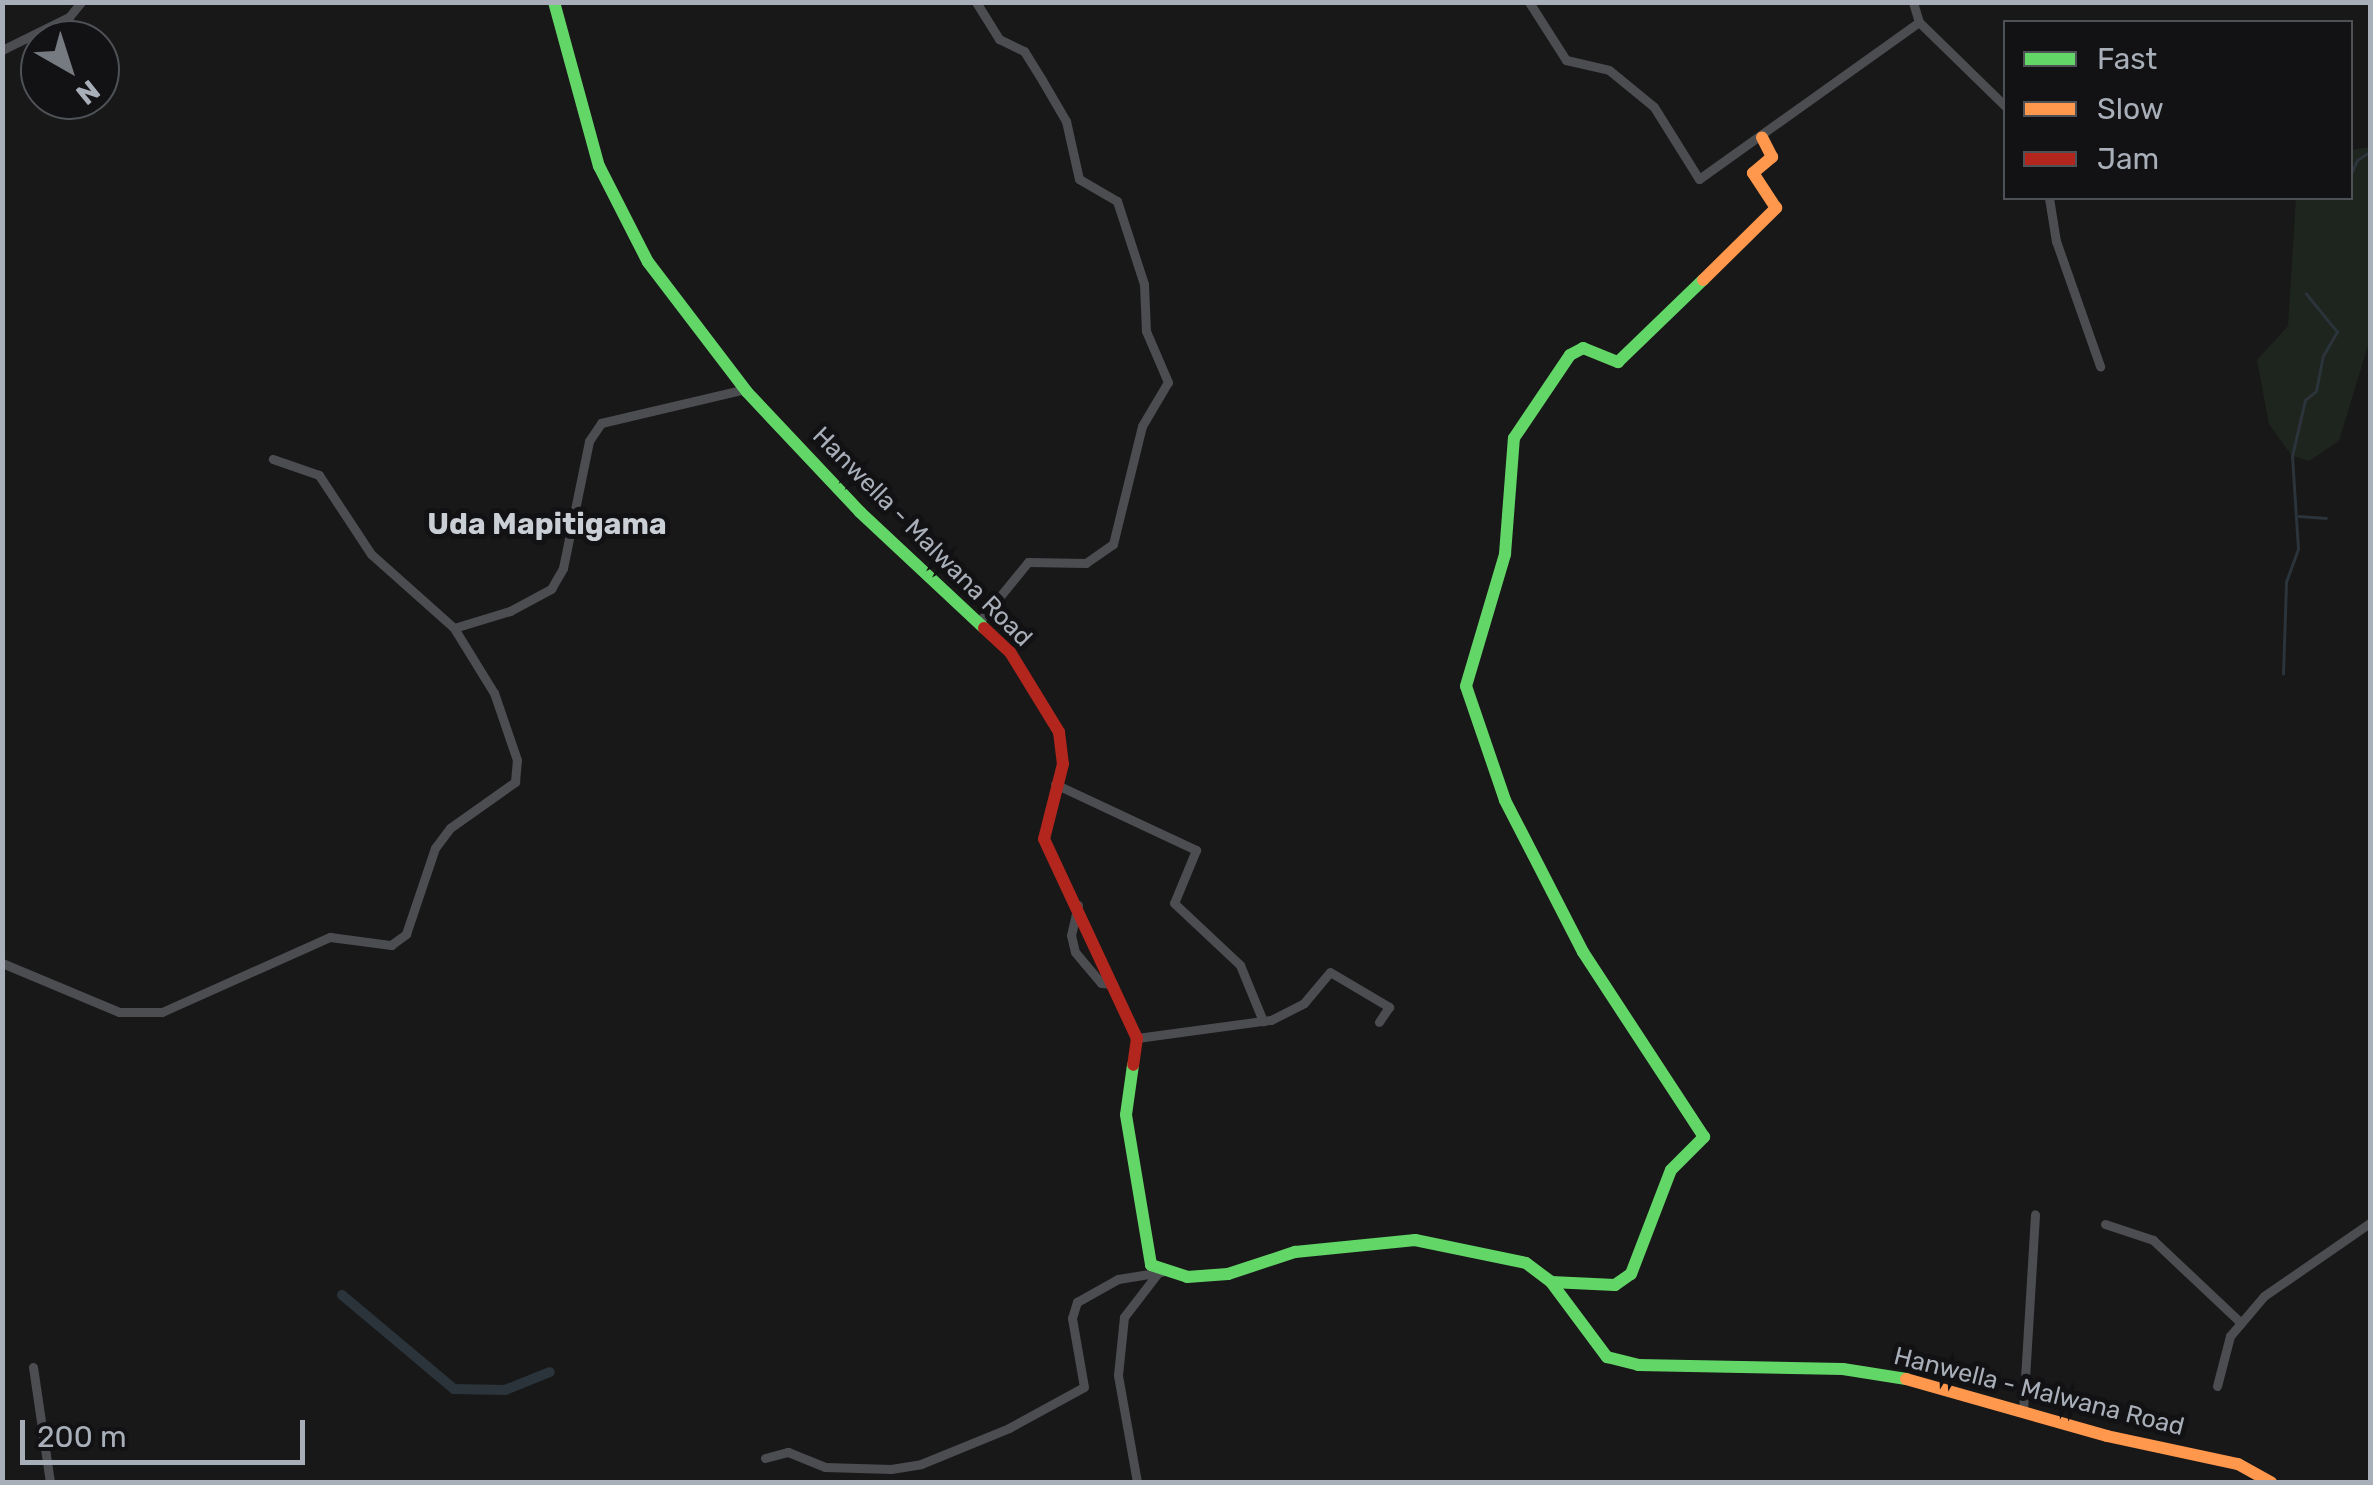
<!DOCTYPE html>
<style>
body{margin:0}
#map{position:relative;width:2373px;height:1485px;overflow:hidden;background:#181818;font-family:Rubik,sans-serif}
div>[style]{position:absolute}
.green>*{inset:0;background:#1e251e}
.stream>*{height:2.5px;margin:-1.25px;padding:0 1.25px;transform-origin:1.25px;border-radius:1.25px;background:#2b343a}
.canal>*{height:10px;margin:-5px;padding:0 5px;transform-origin:5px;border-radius:5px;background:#2b343a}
.street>*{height:9px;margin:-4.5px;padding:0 4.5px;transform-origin:4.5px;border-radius:4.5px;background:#4c4d51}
.fast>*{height:12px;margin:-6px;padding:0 6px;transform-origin:6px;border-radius:6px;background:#63d668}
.slow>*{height:12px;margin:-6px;padding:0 6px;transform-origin:6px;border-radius:6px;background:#ff974d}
.jam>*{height:12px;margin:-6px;padding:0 6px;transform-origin:6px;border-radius:6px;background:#b3261e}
span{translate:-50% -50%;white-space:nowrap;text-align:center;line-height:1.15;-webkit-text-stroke:10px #121214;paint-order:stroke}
.street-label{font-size:25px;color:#a9afb9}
.quarter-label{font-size:30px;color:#caced5;font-weight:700}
.frame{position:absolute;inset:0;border:5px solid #a9afb9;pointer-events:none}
.legend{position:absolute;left:2003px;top:20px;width:350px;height:180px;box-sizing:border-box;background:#121214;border:2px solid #4e5156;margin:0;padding:12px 18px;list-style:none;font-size:30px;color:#a9afb9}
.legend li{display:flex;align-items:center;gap:20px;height:50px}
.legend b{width:50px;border:2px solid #4e5156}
.north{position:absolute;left:20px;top:20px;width:100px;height:100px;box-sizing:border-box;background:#121214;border:2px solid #4e5156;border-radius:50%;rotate:141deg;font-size:28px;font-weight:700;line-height:40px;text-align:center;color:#a9afb9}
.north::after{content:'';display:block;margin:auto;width:35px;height:45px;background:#767a81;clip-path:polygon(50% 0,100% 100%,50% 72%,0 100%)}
.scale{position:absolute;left:20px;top:1420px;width:285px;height:45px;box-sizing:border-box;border:5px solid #a9afb9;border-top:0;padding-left:12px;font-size:30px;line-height:35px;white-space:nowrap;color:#a9afb9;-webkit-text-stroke:8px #121214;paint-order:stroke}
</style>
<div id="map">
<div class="green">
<div style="clip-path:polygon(2370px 147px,2370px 339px,2339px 441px,2309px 461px,2292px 456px,2269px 424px,2257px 360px,2288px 326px,2296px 198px,2350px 198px,2351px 150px)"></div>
</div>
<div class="stream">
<div style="left:2350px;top:176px;width:17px;rotate:-66deg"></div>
<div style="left:2357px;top:160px;width:15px;rotate:-32deg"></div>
<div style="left:2299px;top:516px;width:27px;rotate:4deg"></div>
<div style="left:2283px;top:674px;width:92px;rotate:-88.1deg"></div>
<div style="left:2286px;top:582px;width:35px;rotate:-70deg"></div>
<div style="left:2298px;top:549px;width:93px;rotate:-93.7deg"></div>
<div style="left:2292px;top:456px;width:57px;rotate:-76.9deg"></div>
<div style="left:2305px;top:400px;width:14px;rotate:-39deg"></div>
<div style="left:2316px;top:391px;width:36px;rotate:-79deg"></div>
<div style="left:2323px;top:356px;width:28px;rotate:-60deg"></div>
<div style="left:2337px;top:332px;width:49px;rotate:-129.2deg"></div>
</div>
<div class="canal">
<div style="left:342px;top:1295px;width:146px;rotate:40deg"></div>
<div style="left:454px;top:1389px;width:51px;rotate:1.1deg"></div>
<div style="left:505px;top:1390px;width:48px;rotate:-21.8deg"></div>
</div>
<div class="street">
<div style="left:976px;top:2px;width:44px;rotate:58.1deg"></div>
<div style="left:999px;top:39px;width:28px;rotate:26deg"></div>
<div style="left:1024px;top:51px;width:34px;rotate:58deg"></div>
<div style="left:1042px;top:80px;width:48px;rotate:59.7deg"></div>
<div style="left:1066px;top:121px;width:59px;rotate:77.4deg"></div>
<div style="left:1079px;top:179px;width:44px;rotate:30.1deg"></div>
<div style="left:1117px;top:201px;width:87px;rotate:72deg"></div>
<div style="left:1144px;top:284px;width:47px;rotate:87.6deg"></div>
<div style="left:1146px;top:331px;width:56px;rotate:66.7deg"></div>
<div style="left:1168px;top:382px;width:51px;rotate:120.6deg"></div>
<div style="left:1142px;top:426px;width:122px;rotate:103.8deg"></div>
<div style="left:1113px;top:544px;width:33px;rotate:145deg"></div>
<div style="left:1086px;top:563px;width:58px;rotate:-179deg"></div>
<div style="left:1028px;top:562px;width:77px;rotate:129.2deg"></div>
<div style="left:1529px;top:2px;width:69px;rotate:57.5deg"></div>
<div style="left:1566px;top:60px;width:44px;rotate:13.1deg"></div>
<div style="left:1609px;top:70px;width:58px;rotate:39.4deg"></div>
<div style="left:1654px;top:107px;width:85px;rotate:58deg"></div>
<div style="left:1699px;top:179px;width:270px;rotate:-35.5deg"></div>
<div style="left:1919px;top:22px;width:21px;rotate:-107deg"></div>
<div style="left:1919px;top:22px;width:122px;rotate:44.3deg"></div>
<div style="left:2px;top:50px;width:75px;rotate:-26.2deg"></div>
<div style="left:69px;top:17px;width:19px;rotate:-51deg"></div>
<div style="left:2049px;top:198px;width:44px;rotate:80.8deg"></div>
<div style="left:2056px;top:241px;width:133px;rotate:70.6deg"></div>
<div style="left:454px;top:628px;width:59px;rotate:-16.9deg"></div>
<div style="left:510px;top:611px;width:47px;rotate:-28.2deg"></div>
<div style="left:551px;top:589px;width:24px;rotate:-60deg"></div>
<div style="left:563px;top:568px;width:130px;rotate:-78.4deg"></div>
<div style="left:589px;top:441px;width:22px;rotate:-56deg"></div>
<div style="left:601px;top:423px;width:149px;rotate:-13.2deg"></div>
<div style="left:1055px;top:784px;width:156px;rotate:25.1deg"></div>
<div style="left:1196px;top:850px;width:57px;rotate:112.5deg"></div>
<div style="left:1174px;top:903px;width:91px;rotate:43.2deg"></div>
<div style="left:1240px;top:965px;width:61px;rotate:67.7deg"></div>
<div style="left:1078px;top:905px;width:31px;rotate:103deg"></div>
<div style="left:1071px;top:935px;width:17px;rotate:77deg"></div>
<div style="left:1075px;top:952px;width:40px;rotate:50deg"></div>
<div style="left:1101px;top:983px;width:12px;rotate:5deg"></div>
<div style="left:2px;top:963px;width:127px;rotate:22.7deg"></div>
<div style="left:119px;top:1012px;width:43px"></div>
<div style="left:162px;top:1012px;width:184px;rotate:-24.1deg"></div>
<div style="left:330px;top:937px;width:62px;rotate:7.5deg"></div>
<div style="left:391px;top:945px;width:19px;rotate:-36deg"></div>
<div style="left:406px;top:934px;width:91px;rotate:-71.4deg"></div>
<div style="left:435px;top:848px;width:25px;rotate:-53deg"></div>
<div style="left:450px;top:828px;width:80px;rotate:-35.3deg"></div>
<div style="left:515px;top:782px;width:22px;rotate:-85deg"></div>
<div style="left:517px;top:760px;width:71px;rotate:-108.9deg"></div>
<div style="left:494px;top:693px;width:76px;rotate:-121.6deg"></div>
<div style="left:454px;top:628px;width:111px;rotate:-138.3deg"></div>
<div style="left:371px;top:554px;width:95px;rotate:-123.4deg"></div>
<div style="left:319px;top:475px;width:49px;rotate:-160.8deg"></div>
<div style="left:1137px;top:1038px;width:135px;rotate:-7.7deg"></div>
<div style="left:1271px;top:1020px;width:37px;rotate:-27deg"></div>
<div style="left:1304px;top:1003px;width:40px;rotate:-50deg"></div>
<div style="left:1330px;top:972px;width:69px;rotate:30.7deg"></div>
<div style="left:1389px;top:1007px;width:18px;rotate:124deg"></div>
<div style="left:2105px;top:1224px;width:51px;rotate:18.4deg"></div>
<div style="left:2153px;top:1240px;width:121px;rotate:43.3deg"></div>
<div style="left:33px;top:1367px;width:116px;rotate:81.6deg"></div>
<div style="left:2217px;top:1386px;width:52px;rotate:-75.4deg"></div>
<div style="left:2230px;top:1336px;width:52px;rotate:-49.6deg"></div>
<div style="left:2264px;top:1296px;width:129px;rotate:-34.6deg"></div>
<div style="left:2023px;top:1411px;width:197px;rotate:-86.5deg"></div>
<div style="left:765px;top:1458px;width:24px;rotate:-15deg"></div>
<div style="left:788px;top:1452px;width:40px;rotate:22deg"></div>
<div style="left:825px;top:1467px;width:66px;rotate:1.7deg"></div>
<div style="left:891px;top:1469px;width:30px;rotate:-9deg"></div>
<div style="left:921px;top:1464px;width:95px;rotate:-22.2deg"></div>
<div style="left:1009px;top:1428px;width:85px;rotate:-28.7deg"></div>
<div style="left:1084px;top:1387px;width:70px;rotate:-99.9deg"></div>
<div style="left:1072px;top:1318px;width:17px;rotate:-73deg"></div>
<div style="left:1077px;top:1302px;width:47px;rotate:-29.3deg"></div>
<div style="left:1118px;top:1279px;width:44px;rotate:-9.2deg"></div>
<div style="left:1137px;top:1482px;width:109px;rotate:-100.1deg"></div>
<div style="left:1118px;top:1375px;width:58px;rotate:-84.1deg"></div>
<div style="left:1124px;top:1317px;width:54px;rotate:-52.5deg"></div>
</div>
<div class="fast">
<div style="left:554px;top:2px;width:170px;rotate:74.7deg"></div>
<div style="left:599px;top:166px;width:108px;rotate:63deg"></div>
<div style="left:648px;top:262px;width:163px;rotate:52.7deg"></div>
<div style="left:747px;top:392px;width:165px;rotate:46.7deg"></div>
<div style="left:860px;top:512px;width:170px;rotate:43.1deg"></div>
<div style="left:1133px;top:1065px;width:50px;rotate:98deg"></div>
<div style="left:1126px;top:1115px;width:152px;rotate:80.5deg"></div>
<div style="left:1151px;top:1265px;width:38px;rotate:18deg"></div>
<div style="left:1187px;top:1277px;width:41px;rotate:-4.2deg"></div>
<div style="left:1228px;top:1274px;width:71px;rotate:-18.2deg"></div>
<div style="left:1295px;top:1252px;width:121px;rotate:-5.7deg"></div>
<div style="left:1415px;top:1240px;width:113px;rotate:11.7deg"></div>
<div style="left:1526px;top:1263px;width:31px;rotate:37deg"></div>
<div style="left:1551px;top:1282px;width:94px;rotate:53.3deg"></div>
<div style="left:1607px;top:1357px;width:32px;rotate:14deg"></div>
<div style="left:1638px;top:1365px;width:205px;rotate:1.1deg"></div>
<div style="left:1843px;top:1369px;width:64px;rotate:9deg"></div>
<div style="left:1551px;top:1282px;width:64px;rotate:2.7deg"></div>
<div style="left:1615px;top:1285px;width:19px;rotate:-35deg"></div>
<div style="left:1631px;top:1274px;width:111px;rotate:-69deg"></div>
<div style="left:1671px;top:1170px;width:47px;rotate:-45deg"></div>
<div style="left:1704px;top:1137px;width:221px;rotate:-123.2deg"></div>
<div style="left:1583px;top:952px;width:171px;rotate:-117.2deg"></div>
<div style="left:1505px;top:800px;width:120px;rotate:-108.9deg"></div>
<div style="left:1466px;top:686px;width:138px;rotate:-73.5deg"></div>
<div style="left:1505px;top:554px;width:116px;rotate:-85.6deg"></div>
<div style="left:1514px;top:438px;width:100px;rotate:-56deg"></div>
<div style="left:1570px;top:355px;width:15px;rotate:-28deg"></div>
<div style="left:1583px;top:348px;width:38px;rotate:22deg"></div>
<div style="left:1618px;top:362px;width:118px;rotate:-44deg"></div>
</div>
<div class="slow">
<div style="left:1703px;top:280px;width:103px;rotate:-44.6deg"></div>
<div style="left:1776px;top:208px;width:42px;rotate:-123.3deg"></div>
<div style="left:1753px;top:173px;width:25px;rotate:-40deg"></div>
<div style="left:1772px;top:157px;width:22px;rotate:-117deg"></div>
<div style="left:1906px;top:1379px;width:209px;rotate:15.8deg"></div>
<div style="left:2107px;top:1436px;width:134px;rotate:12.1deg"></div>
<div style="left:2238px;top:1464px;width:38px;rotate:29deg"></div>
</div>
<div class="jam">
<div style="left:984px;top:628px;width:35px;rotate:43deg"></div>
<div style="left:1010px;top:652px;width:94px;rotate:58.5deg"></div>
<div style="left:1059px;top:732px;width:32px;rotate:83deg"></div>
<div style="left:1063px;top:764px;width:77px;rotate:104.2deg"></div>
<div style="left:1044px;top:839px;width:220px;rotate:65deg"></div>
<div style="left:1137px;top:1038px;width:27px;rotate:98deg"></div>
</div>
<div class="street-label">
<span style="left:922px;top:537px;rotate:45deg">Hanwella - Malwana Road</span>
<span style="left:2039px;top:1392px;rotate:14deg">Hanwella - Malwana Road</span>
</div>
<div class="quarter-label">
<span style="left:547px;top:524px">Uda Mapitigama</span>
</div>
<div class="frame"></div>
<ul class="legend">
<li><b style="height:12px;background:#63d668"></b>Fast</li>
<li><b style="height:12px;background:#ff974d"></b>Slow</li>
<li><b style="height:12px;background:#b3261e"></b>Jam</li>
</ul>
<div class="north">N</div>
<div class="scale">200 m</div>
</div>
